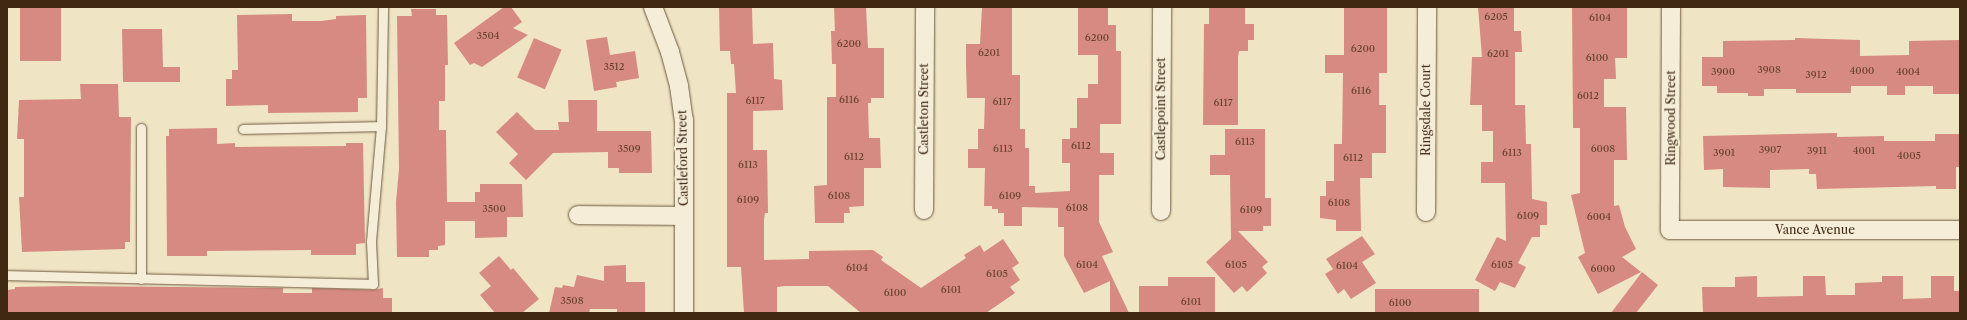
<!DOCTYPE html>
<style>
body{margin:0}
#map{position:relative;width:1967px;height:320px;overflow:hidden;background:#efe4c3;font-family:"Libre Caslon Text",serif}
div>[style]{position:absolute}
.building>*{inset:0;background:#d68a81;transform-origin:0 0}
.roads{filter:drop-shadow(0 0 1px #6c583e) drop-shadow(0 0 1px #6c583e)}
.service>*{height:9px;margin:-4.5px;padding:0 4.5px;transform-origin:4.5px;border-radius:4.5px;background:#f5edd8}
.minor>*{height:18px;margin:-9px;padding:0 9px;transform-origin:9px;border-radius:9px;background:#f5edd8}
span{translate:-50% -50%;white-space:nowrap;text-align:center;line-height:1.15;-webkit-text-stroke:4px #f5edd8;paint-order:stroke}
.number-label{font-size:10px;color:#66412e}
.number-label span{-webkit-text-stroke-width:0}
.street-label{font-size:12px;color:#402912}
.frame{position:absolute;inset:0;border:8px solid #402912;pointer-events:none}
</style>
<div id="map">
<div class="building">
<div style="left:20px;top:7px;width:41px;height:54px"></div>
<div style="clip-path:polygon(504px 7px,511px 7px,522px 22px,513px 28px,528px 35px,482px 67px,474px 63px,470px 65px,454px 43px)"></div>
<div style="clip-path:polygon(719px 7px,752px 7px,753px 44px,773px 43px,774px 79px,782px 80px,783px 110px,753px 111px,753px 150px,767px 150px,768px 213px,765px 213px,764px 219px,764px 260px,809px 259px,809px 251px,873px 250px,883px 257px,881px 260px,921px 288px,966px 258px,964px 255px,980px 245px,984px 252px,1003px 239px,1019px 263px,1012px 268px,1020px 280px,1010px 287px,1015px 293px,986px 313px,861px 313px,828px 286px,785px 286px,777px 287px,777px 313px,744px 313px,741px 267px,727px 267px,727px 93px,736px 93px,734px 64px,731px 64px,730px 51px,720px 51px)"></div>
<div style="clip-path:polygon(834px 7px,866px 7px,868px 48px,884px 48px,884px 98px,871px 98px,871px 103px,868px 103px,869px 138px,880px 138px,881px 168px,864px 168px,864px 206px,849px 207px,850px 213px,844px 213px,844px 223px,815px 223px,814px 186px,827px 185px,827px 97px,836px 97px,836px 64px,832px 64px,831px 31px,835px 31px)"></div>
<div style="clip-path:polygon(982px 7px,1012px 7px,1012px 75px,1020px 75px,1020px 129px,1025px 129px,1025px 148px,1029px 148px,1029px 186px,1035px 186px,1035px 193px,1070px 191px,1070px 163px,1062px 163px,1062px 139px,1070px 139px,1070px 128px,1077px 128px,1077px 98px,1088px 98px,1088px 84px,1098px 84px,1098px 55px,1078px 55px,1078px 7px,1108px 7px,1108px 25px,1116px 25px,1116px 51px,1121px 51px,1121px 124px,1100px 124px,1100px 153px,1114px 153px,1114px 175px,1099px 175px,1099px 222px,1113px 252px,1102px 256px,1129px 313px,1110px 313px,1110px 281px,1084px 293px,1064px 256px,1064px 227px,1058px 227px,1058px 208px,1022px 207px,1022px 226px,1004px 226px,1004px 213px,998px 213px,998px 209px,992px 209px,992px 206px,984px 206px,985px 168px,968px 168px,968px 149px,978px 149px,978px 129px,984px 129px,985px 98px,967px 98px,966px 65px,966px 44px,980px 44px)"></div>
<div style="clip-path:polygon(1209px 7px,1245px 7px,1245px 24px,1254px 24px,1254px 40px,1248px 40px,1248px 51px,1239px 51px,1238px 57px,1238px 125px,1203px 125px,1204px 24px,1209px 24px)"></div>
<div style="clip-path:polygon(1344px 7px,1387px 7px,1387px 73px,1379px 73px,1379px 105px,1386px 105px,1386px 153px,1372px 153px,1372px 178px,1360px 178px,1361px 231px,1336px 231px,1336px 220px,1320px 218px,1320px 196px,1326px 196px,1326px 181px,1334px 181px,1334px 144px,1342px 144px,1343px 73px,1325px 73px,1325px 55px,1344px 55px)"></div>
<div style="clip-path:polygon(1478px 7px,1514px 7px,1514px 31px,1521px 31px,1522px 52px,1515px 52px,1515px 105px,1525px 105px,1526px 144px,1531px 144px,1532px 199px,1547px 202px,1547px 225px,1540px 225px,1540px 237px,1532px 237px,1518px 263px,1526px 267px,1515px 288px,1500px 282px,1495px 291px,1475px 280px,1497px 237px,1506px 241px,1505px 183px,1481px 183px,1481px 162px,1493px 162px,1493px 131px,1482px 131px,1482px 105px,1470px 105px,1472px 57px,1482px 57px)"></div>
<div style="clip-path:polygon(1572px 7px,1627px 7px,1627px 58px,1615px 58px,1616px 79px,1604px 79px,1604px 107px,1626px 107px,1627px 160px,1614px 160px,1614px 206px,1619px 205px,1625px 227px,1636px 249px,1622px 257px,1641px 272px,1598px 294px,1578px 257px,1585px 253px,1571px 195px,1580px 193px,1580px 128px,1573px 128px)"></div>
<div style="clip-path:polygon(411px 9px,436px 9px,436px 15px,447px 15px,448px 65px,445px 65px,445px 101px,439px 101px,439px 130px,446px 130px,447px 202px,475px 202px,475px 192px,480px 192px,480px 184px,522px 184px,523px 217px,507px 217px,507px 237px,475px 238px,475px 221px,445px 221px,445px 245px,438px 246px,438px 250px,429px 250px,429px 257px,397px 257px,396px 202px,399px 169px,397px 16px,412px 16px)"></div>
<div style="clip-path:polygon(292px 14px,292px 21px,321px 21px,336px 19px,336px 16px,366px 15px,367px 98px,358px 98px,358px 112px,268px 113px,268px 105px,226px 106px,226px 79px,232px 79px,232px 70px,238px 70px,237px 15px)"></div>
<div style="clip-path:polygon(122px 29px,162px 29px,163px 67px,180px 67px,180px 82px,123px 82px)"></div>
<div style="clip-path:polygon(607px 37px,610px 55px,635px 51px,639px 78px,616px 82px,617px 87px,594px 91px,586px 40px)"></div>
<div style="left:534px;top:38px;width:30px;height:43px;rotate:23deg"></div>
<div style="clip-path:polygon(1795px 38px,1860px 40px,1860px 56px,1909px 55px,1909px 41px,1960px 40px,1960px 94px,1933px 94px,1933px 86px,1905px 86px,1905px 95px,1887px 95px,1887px 86px,1851px 86px,1851px 93px,1796px 93px,1796px 89px,1764px 89px,1764px 96px,1748px 96px,1748px 93px,1717px 93px,1717px 86px,1702px 86px,1702px 57px,1723px 57px,1723px 41px,1795px 40px)"></div>
<div style="clip-path:polygon(80px 84px,118px 84px,119px 117px,131px 117px,130px 242px,125px 242px,125px 249px,22px 252px,19px 197px,24px 197px,24px 139px,17px 139px,19px 100px,81px 99px)"></div>
<div style="clip-path:polygon(568px 100px,597px 100px,597px 131px,651px 131px,652px 173px,619px 173px,619px 168px,608px 168px,608px 152px,553px 153px,526px 180px,509px 163px,518px 154px,496px 132px,517px 112px,535px 130px,559px 130px,558px 122px,569px 122px)"></div>
<div style="clip-path:polygon(217px 128px,217px 144px,235px 143px,235px 147px,346px 146px,346px 143px,363px 143px,365px 243px,356px 244px,356px 255px,311px 255px,311px 250px,207px 251px,207px 256px,167px 256px,166px 136px,169px 136px,169px 129px)"></div>
<div style="clip-path:polygon(1225px 129px,1265px 129px,1265px 198px,1271px 198px,1271px 226px,1263px 226px,1263px 231px,1238px 231px,1268px 262px,1262px 267px,1267px 273px,1247px 292px,1242px 286px,1234px 293px,1206px 262px,1231px 239px,1230px 175px,1210px 175px,1210px 155px,1225px 155px)"></div>
<div style="clip-path:polygon(1837px 133px,1837px 137px,1884px 136px,1884px 141px,1935px 141px,1935px 134px,1960px 134px,1960px 167px,1956px 167px,1956px 189px,1936px 189px,1936px 186px,1817px 189px,1816px 174px,1809px 174px,1809px 169px,1770px 170px,1770px 188px,1723px 187px,1723px 169px,1704px 170px,1703px 136px)"></div>
<div style="clip-path:polygon(1362px 236px,1375px 254px,1362px 262px,1376px 283px,1351px 299px,1344px 289px,1338px 294px,1325px 274px,1333px 269px,1326px 259px)"></div>
<div style="clip-path:polygon(499px 256px,511px 270px,513px 268px,539px 299px,522px 313px,495px 313px,480px 295px,491px 286px,479px 273px)"></div>
<div style="clip-path:polygon(626px 265px,626px 282px,645px 282px,645px 313px,617px 313px,617px 309px,590px 309px,589px 313px,549px 313px,555px 287px,562px 288px,563px 285px,574px 287px,577px 275px,604px 281px,604px 266px)"></div>
<div style="clip-path:polygon(1642px 272px,1658px 285px,1636px 313px,1611px 313px)"></div>
<div style="clip-path:polygon(1757px 276px,1757px 297px,1803px 296px,1803px 276px,1825px 276px,1826px 295px,1855px 295px,1855px 283px,1882px 282px,1882px 276px,1903px 276px,1903px 299px,1931px 298px,1931px 276px,1954px 276px,1954px 291px,1960px 291px,1960px 313px,1703px 313px,1702px 287px,1735px 287px,1735px 277px)"></div>
<div style="clip-path:polygon(1168px 277px,1215px 277px,1215px 313px,1139px 313px,1139px 286px,1168px 286px)"></div>
<div style="clip-path:polygon(68px 286px,283px 288px,283px 293px,312px 293px,312px 288px,373px 290px,383px 288px,383px 298px,392px 298px,392px 313px,7px 313px,7px 290px,15px 289px,15px 287px)"></div>
<div style="left:1479px;top:289px;width:24px;height:104px;rotate:90deg"></div>
</div>
<div class="roads">
<div class="service">
<div style="left:141px;top:128px;width:151px;rotate:90deg"></div>
<div style="left:243px;top:129px;width:138px;rotate:-1.2deg"></div>
<div style="left:7px;top:275px;width:366px;rotate:1.4deg"></div>
<div style="left:373px;top:284px;width:43px;rotate:-92.7deg"></div>
<div style="left:371px;top:241px;width:115px;rotate:-85deg"></div>
<div style="left:381px;top:126px;width:119px;rotate:-89deg"></div>
</div>
<div class="minor">
<div style="left:653px;top:7px;width:48px;rotate:69.3deg"></div>
<div style="left:670px;top:52px;width:35px;rotate:75deg"></div>
<div style="left:679px;top:86px;width:34px;rotate:82deg"></div>
<div style="left:684px;top:120px;width:193px;rotate:90deg"></div>
<div style="left:1671px;top:7px;width:223px;rotate:90.3deg"></div>
<div style="left:1670px;top:230px;width:290px"></div>
<div style="left:924px;top:210px;width:203px;rotate:-89.7deg"></div>
<div style="left:1161px;top:211px;width:204px;rotate:-89.7deg"></div>
<div style="left:1426px;top:212px;width:205px;rotate:-89.7deg"></div>
<div style="left:578px;top:215px;width:106px;rotate:0.5deg"></div>
</div>
</div>
<div class="number-label">
<span style="left:1496px;top:17px">6205</span>
<span style="left:1600px;top:18px">6104</span>
<span style="left:488px;top:36px">3504</span>
<span style="left:1097px;top:38px">6200</span>
<span style="left:849px;top:44px">6200</span>
<span style="left:1363px;top:49px">6200</span>
<span style="left:989px;top:53px">6201</span>
<span style="left:1498px;top:54px">6201</span>
<span style="left:1597px;top:58px">6100</span>
<span style="left:614px;top:67px">3512</span>
<span style="left:1769px;top:70px">3908</span>
<span style="left:1862px;top:71px">4000</span>
<span style="left:1723px;top:72px">3900</span>
<span style="left:1908px;top:72px">4004</span>
<span style="left:1816px;top:75px">3912</span>
<span style="left:1361px;top:91px">6116</span>
<span style="left:1588px;top:96px">6012</span>
<span style="left:849px;top:100px">6116</span>
<span style="left:755px;top:101px">6117</span>
<span style="left:1002px;top:102px">6117</span>
<span style="left:1223px;top:103px">6117</span>
<span style="left:1245px;top:142px">6113</span>
<span style="left:1081px;top:146px">6112</span>
<span style="left:629px;top:149px">3509</span>
<span style="left:1003px;top:149px">6113</span>
<span style="left:1603px;top:149px">6008</span>
<span style="left:1770px;top:150px">3907</span>
<span style="left:1817px;top:151px">3911</span>
<span style="left:1864px;top:151px">4001</span>
<span style="left:1512px;top:153px">6113</span>
<span style="left:1724px;top:153px">3901</span>
<span style="left:1909px;top:156px">4005</span>
<span style="left:854px;top:157px">6112</span>
<span style="left:1353px;top:158px">6112</span>
<span style="left:748px;top:165px">6113</span>
<span style="left:839px;top:196px">6108</span>
<span style="left:1010px;top:196px">6109</span>
<span style="left:748px;top:200px">6109</span>
<span style="left:1339px;top:203px">6108</span>
<span style="left:1077px;top:208px">6108</span>
<span style="left:494px;top:209px">3500</span>
<span style="left:1251px;top:210px">6109</span>
<span style="left:1528px;top:216px">6109</span>
<span style="left:1599px;top:217px">6004</span>
<span style="left:1087px;top:265px">6104</span>
<span style="left:1236px;top:265px">6105</span>
<span style="left:1502px;top:265px">6105</span>
<span style="left:1347px;top:266px">6104</span>
<span style="left:857px;top:268px">6104</span>
<span style="left:1603px;top:269px">6000</span>
<span style="left:997px;top:274px">6105</span>
<span style="left:951px;top:290px">6101</span>
<span style="left:895px;top:293px">6100</span>
<span style="left:572px;top:301px">3508</span>
<span style="left:1191px;top:302px">6101</span>
<span style="left:1400px;top:303px">6100</span>
</div>
<div class="street-label">
<span style="left:924px;top:109px;rotate:-90deg">Castleton Street</span>
<span style="left:1161px;top:109px;rotate:-90deg">Castlepoint Street</span>
<span style="left:1426px;top:110px;rotate:-90deg">Ringsdale Court</span>
<span style="left:1671px;top:118px;rotate:-90deg">Ringwood Street</span>
<span style="left:683px;top:158px;rotate:-91deg">Castleford Street</span>
<span style="left:1815px;top:230px">Vance Avenue</span>
</div>
<div class="frame"></div>
</div>
